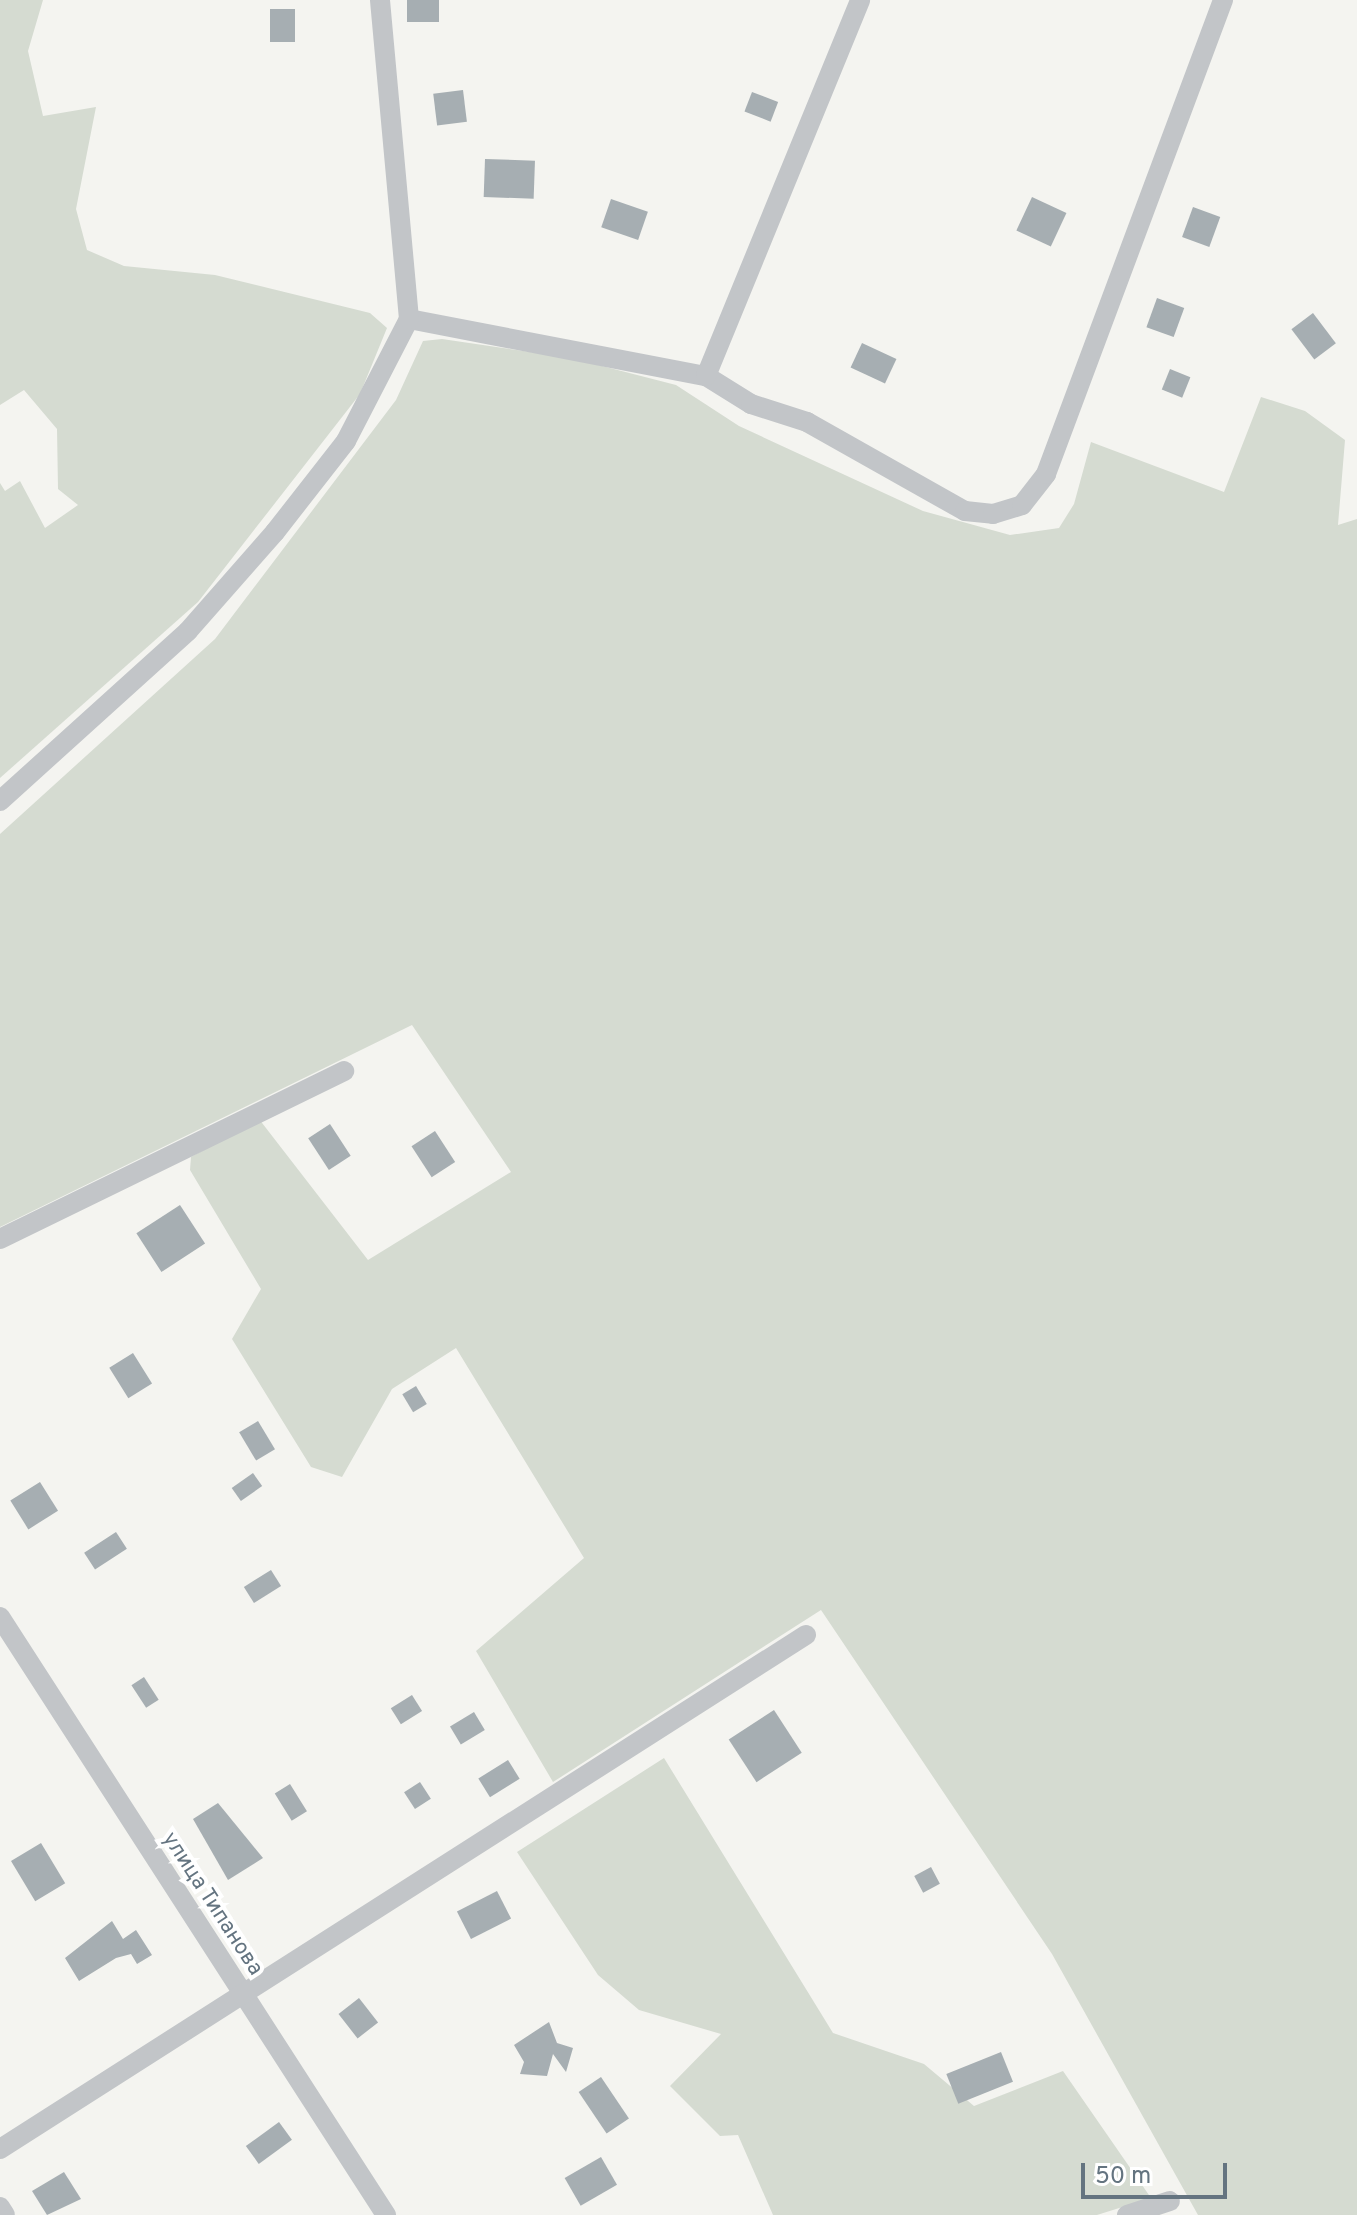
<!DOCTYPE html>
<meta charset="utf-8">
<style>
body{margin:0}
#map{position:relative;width:1357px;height:2215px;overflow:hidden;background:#f4f4f0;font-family:Overpass,sans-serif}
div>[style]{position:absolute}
.green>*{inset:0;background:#d5dbd1}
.building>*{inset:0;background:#a6aeb2;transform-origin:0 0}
.minor>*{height:20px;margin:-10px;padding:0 10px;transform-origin:10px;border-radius:10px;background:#c2c5c8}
span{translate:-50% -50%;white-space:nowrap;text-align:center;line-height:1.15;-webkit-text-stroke:8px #fff;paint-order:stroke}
.street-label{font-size:22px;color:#647480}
.scale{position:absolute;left:1081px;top:2163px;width:146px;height:36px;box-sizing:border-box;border:4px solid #647480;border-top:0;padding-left:10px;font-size:24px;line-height:28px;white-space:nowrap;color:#647480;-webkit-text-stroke:6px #fff;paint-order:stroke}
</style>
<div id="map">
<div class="green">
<div style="clip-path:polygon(0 0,43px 0,28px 51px,43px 116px,96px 107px,76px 209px,87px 250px,124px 266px,215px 275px,370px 313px,387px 328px,360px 394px,198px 602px,0 778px,0 483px,5px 491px,20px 481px,45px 528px,78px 505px,58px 489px,57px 429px,24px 390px,0 405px)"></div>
<div style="clip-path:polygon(442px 339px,571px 358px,676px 385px,739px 426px,923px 511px,1010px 535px,1059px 528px,1074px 504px,1091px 442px,1224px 492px,1261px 397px,1305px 411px,1345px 440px,1338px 525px,1357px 519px,1357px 2215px,1198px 2215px,1052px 1954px,821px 1610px,553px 1782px,476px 1651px,584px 1558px,456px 1348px,392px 1389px,342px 1477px,311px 1467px,232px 1339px,261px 1289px,190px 1170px,191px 1157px,259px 1119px,368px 1260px,511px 1172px,412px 1025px,0 1227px,0 834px,215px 639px,396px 400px,423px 341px)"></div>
<div style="clip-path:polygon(664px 1758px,833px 2033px,924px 2064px,974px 2106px,1063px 2071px,1151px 2198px,1097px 2215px,773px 2215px,738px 2135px,720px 2136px,670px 2086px,721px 2034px,639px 2010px,598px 1975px,517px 1852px)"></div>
</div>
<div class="building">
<div style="left:407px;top:0;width:32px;height:22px"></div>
<div style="left:270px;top:9px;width:25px;height:33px"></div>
<div style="left:463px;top:90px;width:32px;height:30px;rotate:83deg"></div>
<div style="left:752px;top:92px;width:28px;height:21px;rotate:21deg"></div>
<div style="left:485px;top:159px;width:50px;height:38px;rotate:2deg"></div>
<div style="left:1032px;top:197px;width:38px;height:37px;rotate:25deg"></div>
<div style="left:611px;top:199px;width:39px;height:30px;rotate:19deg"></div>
<div style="left:1193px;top:207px;width:29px;height:32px;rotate:20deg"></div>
<div style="left:1157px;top:298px;width:29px;height:31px;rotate:20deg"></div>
<div style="left:1313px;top:313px;width:38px;height:27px;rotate:53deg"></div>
<div style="left:862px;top:343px;width:38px;height:27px;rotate:25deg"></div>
<div style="left:1170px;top:369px;width:22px;height:22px;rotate:22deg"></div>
<div style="left:330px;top:1124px;width:38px;height:26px;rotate:57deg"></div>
<div style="left:435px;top:1131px;width:37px;height:28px;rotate:57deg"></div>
<div style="left:180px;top:1205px;width:46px;height:52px;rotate:57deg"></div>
<div style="left:133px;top:1353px;width:36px;height:28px;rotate:58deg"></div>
<div style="left:416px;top:1386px;width:21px;height:16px;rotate:59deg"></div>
<div style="left:258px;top:1421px;width:33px;height:22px;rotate:59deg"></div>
<div style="left:253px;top:1473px;width:16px;height:26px;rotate:55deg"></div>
<div style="left:40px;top:1482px;width:34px;height:35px;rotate:58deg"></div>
<div style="left:116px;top:1532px;width:20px;height:38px;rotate:57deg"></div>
<div style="left:271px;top:1570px;width:19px;height:32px;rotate:58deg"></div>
<div style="left:144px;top:1677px;width:27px;height:15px;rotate:57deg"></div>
<div style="left:412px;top:1695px;width:19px;height:25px;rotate:58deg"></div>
<div style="left:774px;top:1710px;width:51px;height:54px;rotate:57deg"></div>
<div style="left:474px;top:1712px;width:21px;height:28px;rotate:59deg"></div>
<div style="left:508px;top:1760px;width:22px;height:35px;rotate:58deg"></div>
<div style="left:420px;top:1782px;width:20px;height:19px;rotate:57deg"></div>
<div style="left:290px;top:1784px;width:32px;height:18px;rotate:58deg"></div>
<div style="clip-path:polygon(218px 1803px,263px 1858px,228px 1880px,193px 1819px)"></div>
<div style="left:41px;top:1843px;width:47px;height:35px;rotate:59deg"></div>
<div style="left:931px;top:1867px;width:19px;height:19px;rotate:62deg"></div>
<div style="left:497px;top:1891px;width:31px;height:45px;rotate:63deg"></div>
<div style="clip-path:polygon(112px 1921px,123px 1939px,136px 1930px,152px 1955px,137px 1964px,131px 1954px,116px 1958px,79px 1981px,65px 1958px)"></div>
<div style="left:359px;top:1998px;width:31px;height:26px;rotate:52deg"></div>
<div style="clip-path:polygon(549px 2022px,557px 2043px,573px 2048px,566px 2072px,553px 2054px,547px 2076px,520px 2074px,524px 2062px,514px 2045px)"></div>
<div style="left:1001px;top:2052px;width:32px;height:59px;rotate:68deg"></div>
<div style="left:601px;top:2077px;width:50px;height:27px;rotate:56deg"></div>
<div style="left:279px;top:2122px;width:22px;height:41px;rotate:54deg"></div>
<div style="left:601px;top:2157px;width:32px;height:42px;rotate:60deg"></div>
<div style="clip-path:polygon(64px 2172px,81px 2199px,47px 2215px,32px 2191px)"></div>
</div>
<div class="minor">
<div style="left:409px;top:319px;width:302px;rotate:10.9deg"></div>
<div style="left:706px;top:376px;width:53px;rotate:31.9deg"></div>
<div style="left:751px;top:404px;width:59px;rotate:17.8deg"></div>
<div style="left:807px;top:422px;width:181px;rotate:29.4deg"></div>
<div style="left:965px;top:511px;width:28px;rotate:6deg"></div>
<div style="left:993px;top:514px;width:30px;rotate:-17deg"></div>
<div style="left:1022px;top:505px;width:39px;rotate:-52deg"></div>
<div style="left:1046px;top:474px;width:506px;rotate:-69.52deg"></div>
<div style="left:706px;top:376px;width:406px;rotate:-67.7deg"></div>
<div style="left:0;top:801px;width:253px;rotate:-42.1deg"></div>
<div style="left:188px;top:631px;width:132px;rotate:-48.7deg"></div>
<div style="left:275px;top:532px;width:115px;rotate:-52deg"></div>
<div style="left:346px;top:441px;width:137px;rotate:-62.7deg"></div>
<div style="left:409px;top:319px;width:320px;rotate:-95.2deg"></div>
<div style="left:0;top:1239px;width:383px;rotate:-26deg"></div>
<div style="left:0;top:1617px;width:712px;rotate:57.16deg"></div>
<div style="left:0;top:2149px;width:956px;rotate:-32.53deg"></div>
<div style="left:0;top:2207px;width:9px;rotate:58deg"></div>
<div style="left:1127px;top:2215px;width:45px;rotate:-18deg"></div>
</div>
<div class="street-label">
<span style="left:212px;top:1904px;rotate:57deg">улица Типанова</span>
</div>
<div class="scale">50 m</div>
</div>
